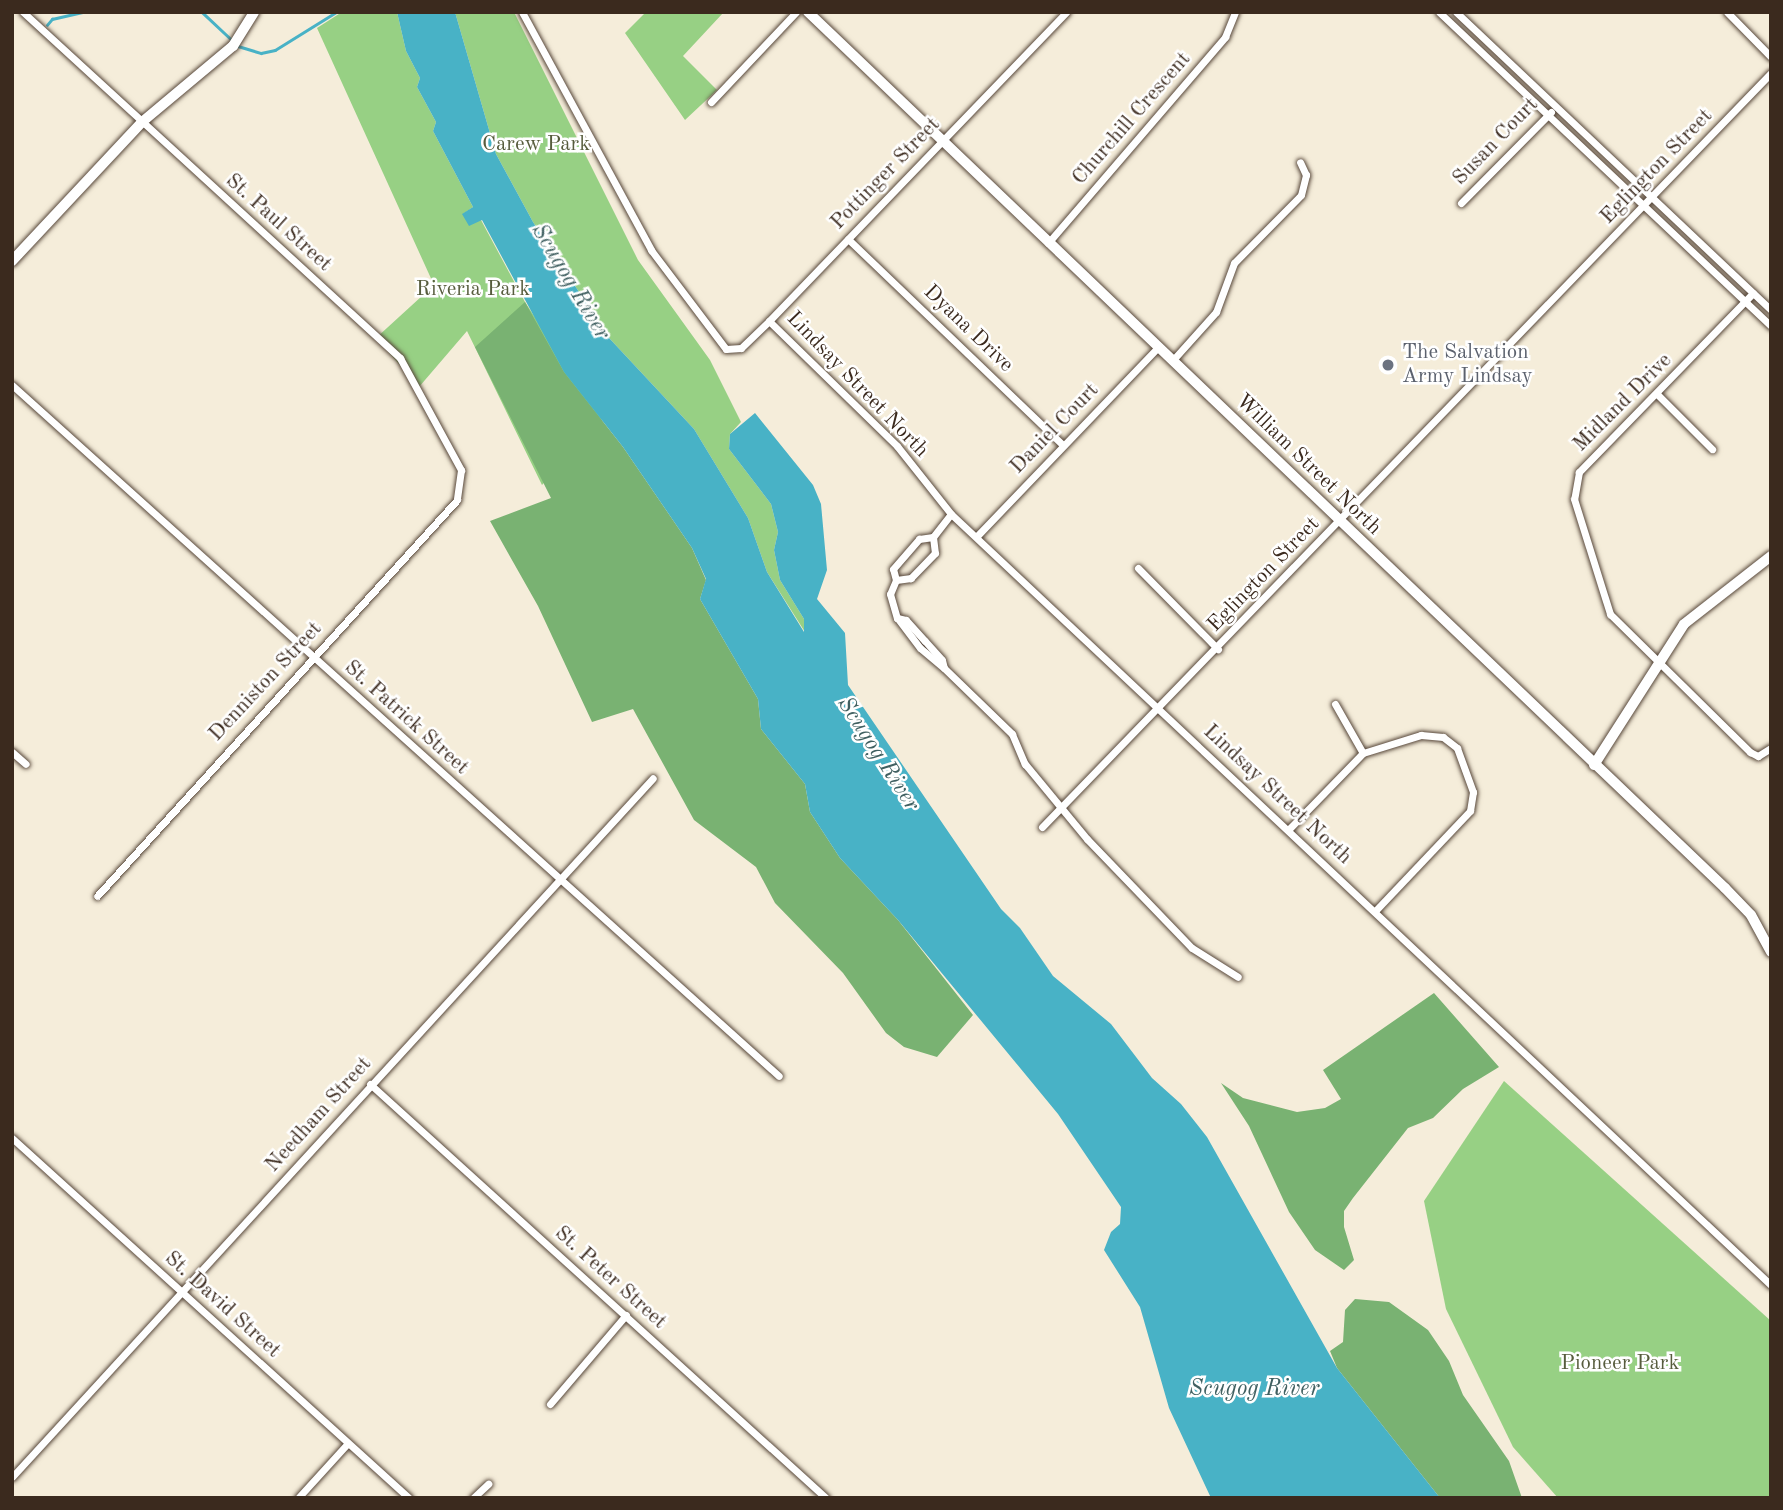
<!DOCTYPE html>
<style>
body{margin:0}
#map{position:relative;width:1783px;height:1510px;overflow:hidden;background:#f5edda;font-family:"Old Standard TT",serif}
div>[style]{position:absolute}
.green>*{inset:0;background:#97d084}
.forest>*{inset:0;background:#79b272}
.water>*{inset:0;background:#48b2c6}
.stream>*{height:2.5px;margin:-1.25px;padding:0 1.25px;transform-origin:1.25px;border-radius:1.25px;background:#48b2c6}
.roads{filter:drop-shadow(0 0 2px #57473a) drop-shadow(0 0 2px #57473a)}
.street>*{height:7px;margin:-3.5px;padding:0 3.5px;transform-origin:3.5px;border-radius:3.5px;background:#fff}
.secondary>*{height:10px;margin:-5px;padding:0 5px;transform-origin:5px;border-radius:5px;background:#fff}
.dots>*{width:19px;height:19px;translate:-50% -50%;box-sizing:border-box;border:4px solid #fff;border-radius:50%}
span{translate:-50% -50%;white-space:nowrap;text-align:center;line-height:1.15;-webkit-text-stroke:5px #fff;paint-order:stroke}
.street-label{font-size:21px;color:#3b2a1e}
.park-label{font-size:21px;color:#575c3d}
.worship-label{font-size:21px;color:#5b616d}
.left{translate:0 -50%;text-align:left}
.water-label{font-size:23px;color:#406061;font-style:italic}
.frame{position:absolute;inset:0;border:14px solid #3b2a1e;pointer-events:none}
</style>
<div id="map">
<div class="green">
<div style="clip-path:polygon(342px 12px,397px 12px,406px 51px,420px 78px,417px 87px,436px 122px,433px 131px,473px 207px,463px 214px,481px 220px,525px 302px,602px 420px,542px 485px,467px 331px,419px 387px,376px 338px,434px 285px,317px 28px)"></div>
<div style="clip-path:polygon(455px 12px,514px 12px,638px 260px,710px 360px,741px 422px,730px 434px,729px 449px,771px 504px,778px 532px,774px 550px,780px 580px,804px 619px,805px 632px,767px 572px,748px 518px,694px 429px,610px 339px,533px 222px,496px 154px)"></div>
<div style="clip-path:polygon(646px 12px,723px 13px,683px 56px,717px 90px,685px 120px,625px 33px)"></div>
<div style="clip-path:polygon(1504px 1081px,1771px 1321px,1771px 1498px,1558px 1498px,1513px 1447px,1446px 1309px,1424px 1201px)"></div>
</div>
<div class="forest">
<div style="clip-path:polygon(525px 302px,564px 372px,623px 447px,692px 548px,706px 580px,700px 599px,758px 699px,761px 729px,805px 784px,810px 812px,840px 858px,898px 920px,973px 1015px,937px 1057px,904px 1047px,886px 1033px,843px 973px,775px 903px,756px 867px,694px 820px,633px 709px,592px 722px,538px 606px,490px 521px,551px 498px,475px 347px)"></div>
<div style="clip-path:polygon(1434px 993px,1499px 1067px,1463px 1089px,1433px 1118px,1408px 1128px,1353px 1198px,1344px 1211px,1344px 1227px,1354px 1260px,1344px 1270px,1315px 1250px,1289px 1212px,1249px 1126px,1221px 1083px,1243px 1098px,1297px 1112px,1325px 1108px,1341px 1099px,1323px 1070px)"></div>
<div style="clip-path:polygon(1355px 1299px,1389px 1302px,1428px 1330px,1449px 1361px,1463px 1395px,1509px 1461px,1522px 1498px,1440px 1498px,1337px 1368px,1330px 1351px,1343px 1342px,1345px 1310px)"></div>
</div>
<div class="water">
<div style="clip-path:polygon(397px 12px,455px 12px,496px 154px,533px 222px,610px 339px,694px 429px,748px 518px,767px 572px,804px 632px,804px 619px,780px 580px,774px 550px,778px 532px,771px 504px,729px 449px,730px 434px,755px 413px,813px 485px,821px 504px,827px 570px,817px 599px,845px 633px,848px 685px,1001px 909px,1020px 928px,1053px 976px,1111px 1024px,1152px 1078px,1181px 1104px,1207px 1137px,1337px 1368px,1440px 1498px,1211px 1498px,1169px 1408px,1140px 1307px,1104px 1250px,1111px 1232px,1120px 1224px,1121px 1207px,1058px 1114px,898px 920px,840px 858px,810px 812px,805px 784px,761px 729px,758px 699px,700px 599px,706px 579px,692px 548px,623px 447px,564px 372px,482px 220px,469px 226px,462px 214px,473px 207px,433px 131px,436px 122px,417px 87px,420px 78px,406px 51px)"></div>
</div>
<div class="stream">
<div style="left:202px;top:12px;width:42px;rotate:43.1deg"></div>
<div style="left:47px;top:25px;width:8px;rotate:-50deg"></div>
<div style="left:52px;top:19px;width:32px;rotate:-13deg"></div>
<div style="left:238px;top:46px;width:24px;rotate:17deg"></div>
<div style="left:261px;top:53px;width:14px;rotate:-12deg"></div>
<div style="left:275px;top:50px;width:72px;rotate:-31.9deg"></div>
</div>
<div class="roads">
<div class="street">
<div style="left:23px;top:12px;width:512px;rotate:42.54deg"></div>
<div style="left:400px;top:358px;width:128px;rotate:61.4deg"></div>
<div style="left:461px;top:470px;width:30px;rotate:98deg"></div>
<div style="left:457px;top:500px;width:535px;rotate:132.27deg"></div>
<div style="left:522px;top:12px;width:271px;rotate:61.5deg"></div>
<div style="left:651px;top:250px;width:124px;rotate:52.9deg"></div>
<div style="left:726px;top:349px;width:15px;rotate:-4deg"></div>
<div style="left:741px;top:348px;width:39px;rotate:-44deg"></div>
<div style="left:769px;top:321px;width:429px;rotate:-46.1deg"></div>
<div style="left:1439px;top:12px;width:457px;rotate:43.4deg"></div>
<div style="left:1456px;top:12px;width:434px;rotate:43.4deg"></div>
<div style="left:1727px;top:12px;width:63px;rotate:45.6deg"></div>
<div style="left:711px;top:102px;width:124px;rotate:-46.6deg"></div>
<div style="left:1461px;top:203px;width:128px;rotate:-45.3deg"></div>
<div style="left:848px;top:239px;width:298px;rotate:43.8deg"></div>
<div style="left:1048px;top:243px;width:272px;rotate:-49.3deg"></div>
<div style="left:1225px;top:37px;width:27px;rotate:-68deg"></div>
<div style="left:1753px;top:293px;width:250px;rotate:134.2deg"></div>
<div style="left:1579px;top:472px;width:27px;rotate:100deg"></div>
<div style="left:1574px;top:499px;width:121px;rotate:72.6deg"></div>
<div style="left:1610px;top:614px;width:197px;rotate:44.6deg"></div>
<div style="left:1750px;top:752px;width:9px;rotate:27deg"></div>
<div style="left:1758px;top:756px;width:15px;rotate:-32deg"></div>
<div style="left:769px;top:321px;width:179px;rotate:44.3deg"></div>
<div style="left:897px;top:446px;width:87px;rotate:51.5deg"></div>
<div style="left:951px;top:514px;width:1126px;rotate:43.24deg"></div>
<div style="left:1172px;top:361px;width:66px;rotate:-48.1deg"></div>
<div style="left:1216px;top:312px;width:52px;rotate:-69.8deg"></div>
<div style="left:1234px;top:263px;width:95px;rotate:-45.4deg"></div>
<div style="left:1301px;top:195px;width:21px;rotate:-76deg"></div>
<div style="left:1306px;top:175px;width:14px;rotate:-115deg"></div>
<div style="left:12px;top:385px;width:1032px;rotate:42.02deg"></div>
<div style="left:1657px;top:394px;width:78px;rotate:45deg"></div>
<div style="left:977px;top:536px;width:262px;rotate:-46.2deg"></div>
<div style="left:933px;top:537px;width:29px;rotate:-52deg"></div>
<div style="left:1138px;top:568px;width:114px;rotate:45.4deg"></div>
<div style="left:896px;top:580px;width:11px;rotate:-105deg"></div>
<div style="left:893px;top:569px;width:40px;rotate:-49deg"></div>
<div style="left:919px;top:539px;width:14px;rotate:-8deg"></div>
<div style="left:933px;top:537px;width:16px;rotate:83deg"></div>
<div style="left:935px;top:553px;width:35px;rotate:134deg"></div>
<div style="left:911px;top:578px;width:15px;rotate:172deg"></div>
<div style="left:896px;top:580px;width:15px;rotate:113deg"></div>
<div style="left:890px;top:594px;width:25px;rotate:74deg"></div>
<div style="left:897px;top:618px;width:9px;rotate:13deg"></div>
<div style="left:906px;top:620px;width:28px;rotate:48deg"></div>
<div style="left:925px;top:641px;width:25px;rotate:48deg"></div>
<div style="left:942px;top:660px;width:8px;rotate:76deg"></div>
<div style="left:944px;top:668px;width:31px;rotate:-140deg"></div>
<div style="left:920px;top:648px;width:38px;rotate:-127deg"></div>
<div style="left:944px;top:668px;width:95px;rotate:44.1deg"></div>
<div style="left:1012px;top:734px;width:33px;rotate:67deg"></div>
<div style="left:1025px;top:764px;width:97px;rotate:50.4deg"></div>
<div style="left:1087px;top:839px;width:151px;rotate:46.1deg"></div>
<div style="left:1192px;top:948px;width:54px;rotate:32.2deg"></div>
<div style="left:1335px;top:704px;width:56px;rotate:60.3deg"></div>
<div style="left:12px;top:752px;width:18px;rotate:41deg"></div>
<div style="left:1042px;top:827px;width:1049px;rotate:-45.97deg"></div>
<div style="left:1289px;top:829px;width:106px;rotate:-45.8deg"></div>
<div style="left:1363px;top:753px;width:61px;rotate:-17.2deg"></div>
<div style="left:1421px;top:735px;width:22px;rotate:5deg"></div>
<div style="left:1443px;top:737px;width:18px;rotate:38deg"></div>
<div style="left:1457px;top:748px;width:47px;rotate:70deg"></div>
<div style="left:1473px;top:792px;width:19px;rotate:99deg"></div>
<div style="left:1470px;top:811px;width:138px;rotate:133.5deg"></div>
<div style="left:370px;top:1084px;width:616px;rotate:42.24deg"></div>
<div style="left:12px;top:1138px;width:536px;rotate:42.2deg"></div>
<div style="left:550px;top:1404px;width:117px;rotate:-49.5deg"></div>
<div style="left:12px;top:1477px;width:948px;rotate:-47.48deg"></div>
<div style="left:298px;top:1498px;width:74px;rotate:-47.7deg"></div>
<div style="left:473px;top:1498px;width:21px;rotate:-43deg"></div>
</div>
<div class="secondary">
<div style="left:808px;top:12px;width:1268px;rotate:43.69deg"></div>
<div style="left:1725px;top:888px;width:37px;rotate:46deg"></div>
<div style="left:1751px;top:915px;width:42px;rotate:61.6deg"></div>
<div style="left:12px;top:261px;width:190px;rotate:-46.9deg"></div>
<div style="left:142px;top:122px;width:119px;rotate:-39.9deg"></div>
<div style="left:233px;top:46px;width:40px;rotate:-58deg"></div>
<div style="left:1594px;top:765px;width:167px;rotate:-57.4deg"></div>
<div style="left:1684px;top:624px;width:110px;rotate:-38deg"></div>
</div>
</div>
<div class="dots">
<div style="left:1388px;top:365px;background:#6b7280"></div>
</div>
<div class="street-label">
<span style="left:1132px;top:119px;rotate:-49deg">Churchill Crescent</span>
<span style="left:1496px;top:142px;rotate:-46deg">Susan Court</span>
<span style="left:1657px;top:167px;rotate:-46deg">Eglington Street</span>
<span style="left:886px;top:174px;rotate:-46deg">Pottinger Street</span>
<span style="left:278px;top:223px;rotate:42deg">St. Paul Street</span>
<span style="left:968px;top:329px;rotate:44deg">Dyana Drive</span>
<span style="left:857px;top:385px;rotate:46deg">Lindsay Street North</span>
<span style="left:1623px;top:403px;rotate:-45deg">Midland Drive</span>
<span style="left:1055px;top:429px;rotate:-46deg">Daniel Court</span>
<span style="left:1308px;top:465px;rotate:44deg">William Street North</span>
<span style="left:1264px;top:575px;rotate:-46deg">Eglington Street</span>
<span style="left:266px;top:682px;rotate:-47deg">Denniston Street</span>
<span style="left:406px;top:718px;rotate:42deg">St. Patrick Street</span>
<span style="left:1277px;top:795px;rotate:43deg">Lindsay Street North</span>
<span style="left:319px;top:1115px;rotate:-48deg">Needham Street</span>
<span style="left:610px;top:1278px;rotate:42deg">St. Peter Street</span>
<span style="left:222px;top:1305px;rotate:42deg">St. David Street</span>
</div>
<div class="park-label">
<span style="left:536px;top:145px">Carew Park</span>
<span style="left:473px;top:290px">Riveria Park</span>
<span style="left:1620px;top:1364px">Pioneer Park</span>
</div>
<div class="worship-label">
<span class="left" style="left:1402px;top:365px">The Salvation<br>Army Lindsay</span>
</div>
<div class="water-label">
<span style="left:570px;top:282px;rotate:59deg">Scugog River</span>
<span style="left:878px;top:754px;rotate:57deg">Scugog River</span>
<span style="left:1254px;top:1389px">Scugog River</span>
</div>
<div class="frame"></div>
</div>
